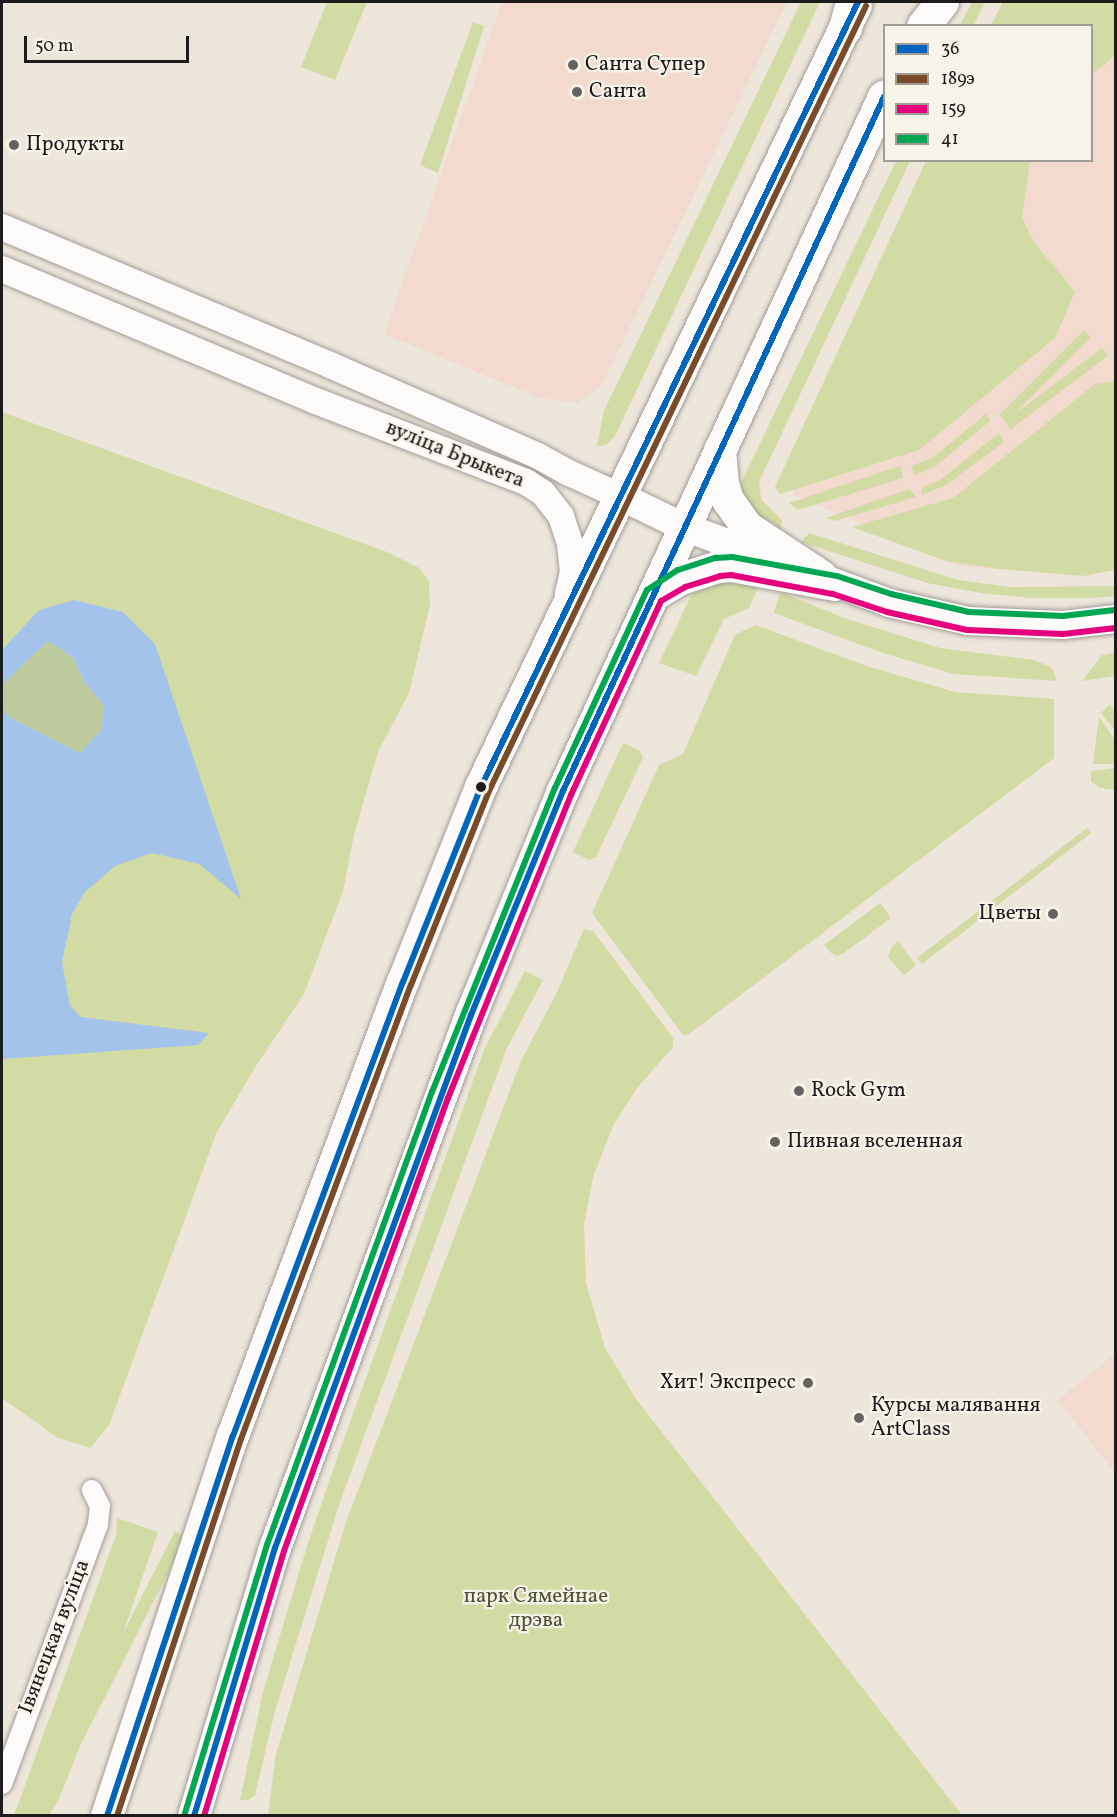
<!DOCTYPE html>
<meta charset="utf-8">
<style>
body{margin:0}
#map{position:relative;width:1117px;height:1817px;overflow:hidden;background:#ede6db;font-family:Vollkorn,serif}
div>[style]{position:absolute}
.built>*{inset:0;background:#f2dbce}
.green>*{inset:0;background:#d2dba4;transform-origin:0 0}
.forest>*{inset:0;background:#bcca9c}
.water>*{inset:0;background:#a4c3ea}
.roads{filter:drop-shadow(0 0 2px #a29d97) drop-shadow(0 0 2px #a29d97)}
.minor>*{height:20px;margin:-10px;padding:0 10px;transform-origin:10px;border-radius:10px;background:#fcfbfa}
.tertiary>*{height:26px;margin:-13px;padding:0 13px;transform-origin:13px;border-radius:13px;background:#fcfbfa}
.secondary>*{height:28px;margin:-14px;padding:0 14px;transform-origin:14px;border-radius:14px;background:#fcfbfa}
.primary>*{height:32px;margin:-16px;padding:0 16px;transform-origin:16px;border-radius:16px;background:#fcfbfa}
.trunk>*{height:33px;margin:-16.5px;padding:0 16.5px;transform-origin:16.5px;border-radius:16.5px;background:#fcfbfa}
.bus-1>*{height:6px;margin:-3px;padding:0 3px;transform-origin:3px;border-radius:3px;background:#0065bd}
.bus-2>*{height:6px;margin:-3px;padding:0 3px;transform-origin:3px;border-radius:3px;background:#7a4b2a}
.bus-3>*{height:6px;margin:-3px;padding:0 3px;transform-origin:3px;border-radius:3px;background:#e5007d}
.bus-4>*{height:6px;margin:-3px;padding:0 3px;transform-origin:3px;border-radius:3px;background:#00a651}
.dots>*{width:16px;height:16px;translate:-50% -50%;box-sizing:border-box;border:3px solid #f7f3e8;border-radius:50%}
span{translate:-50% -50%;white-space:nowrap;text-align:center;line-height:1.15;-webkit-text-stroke:4.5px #f7f3e8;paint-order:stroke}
.poi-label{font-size:21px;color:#1c1c1c}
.left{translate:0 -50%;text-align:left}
.right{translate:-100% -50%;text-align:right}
.street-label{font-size:21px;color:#1c1c1c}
.park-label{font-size:21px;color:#4c5337}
.frame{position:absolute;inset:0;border:3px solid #1c1c1c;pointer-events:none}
.legend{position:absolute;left:883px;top:24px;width:210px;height:138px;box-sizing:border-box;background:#f7f3e8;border:2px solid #9f9d96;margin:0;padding:8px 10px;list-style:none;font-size:18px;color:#1c1c1c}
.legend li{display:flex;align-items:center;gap:12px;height:30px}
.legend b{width:30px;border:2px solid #9f9d96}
.scale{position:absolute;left:24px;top:36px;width:165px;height:27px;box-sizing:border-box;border:3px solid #1c1c1c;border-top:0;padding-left:8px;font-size:18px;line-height:21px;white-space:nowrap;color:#1c1c1c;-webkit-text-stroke:4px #f7f3e8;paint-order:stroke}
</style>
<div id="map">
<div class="built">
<div style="clip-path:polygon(502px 2px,787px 2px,602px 385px,577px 403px,540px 398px,384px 334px)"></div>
<div style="clip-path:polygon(1115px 2px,1115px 570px,1083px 576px,958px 566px,794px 495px,790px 465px,935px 161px,1092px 160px,1092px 26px)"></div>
<div style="clip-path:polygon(1115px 1354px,1115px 1473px,1058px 1400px)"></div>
</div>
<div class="green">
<div style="clip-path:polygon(327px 2px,367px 2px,335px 80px,301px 67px)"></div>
<div style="clip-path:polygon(801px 2px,820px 2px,615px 436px,607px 444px,597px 447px,603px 413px)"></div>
<div style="clip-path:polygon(972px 2px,985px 2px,974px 25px,960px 25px)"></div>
<div style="clip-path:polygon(1003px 2px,1115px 2px,1115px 55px,1092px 75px,1092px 26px,991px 25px)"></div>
<div style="clip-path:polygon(473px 22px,484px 26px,438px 173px,420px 165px)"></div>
<div style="clip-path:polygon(896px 161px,910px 161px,759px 482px,761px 499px,782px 520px,781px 534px,765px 528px,742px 500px,741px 483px)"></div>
<div style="clip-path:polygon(926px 161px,1030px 161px,1022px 217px,1031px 238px,1075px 292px,1055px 338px,919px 450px,780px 494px,775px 487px)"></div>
<div style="left:1084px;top:330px;width:10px;height:120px;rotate:45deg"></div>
<div style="left:1102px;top:348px;width:10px;height:122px;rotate:53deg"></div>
<div style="clip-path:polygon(1115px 381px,1115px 570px,1083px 576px,1000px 569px,946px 561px,852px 527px,953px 498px,1095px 384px)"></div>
<div style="clip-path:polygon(2px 412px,387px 552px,419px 568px,429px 581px,430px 605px,409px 693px,378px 752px,354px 835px,343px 891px,304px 994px,254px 1069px,217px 1132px,109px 1425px,91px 1448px,58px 1438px,2px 1398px)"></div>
<div style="clip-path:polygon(986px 414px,990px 421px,936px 466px,914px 475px,911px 466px,932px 458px)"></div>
<div style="clip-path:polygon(999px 433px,1004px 442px,946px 485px,922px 495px,921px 488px,940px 480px)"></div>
<div style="clip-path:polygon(900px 466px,903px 478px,798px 510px,789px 503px)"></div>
<div style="clip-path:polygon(909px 489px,916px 497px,835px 521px,826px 518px)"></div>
<div style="clip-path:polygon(809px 533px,958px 580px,1009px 587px,1115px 586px,1115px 596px,1094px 598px,1031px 598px,981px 593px,927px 583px,801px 542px)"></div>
<div style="clip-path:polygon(724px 579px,759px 585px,749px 608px,724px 619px,696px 676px,659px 663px,690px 598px,698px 588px)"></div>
<div style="clip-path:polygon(780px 592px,847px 619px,940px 648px,1034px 660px,1051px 667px,1057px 681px,954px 674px,883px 653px,774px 613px)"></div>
<div style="clip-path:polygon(755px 625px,867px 666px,955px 692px,1054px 699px,1054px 758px,689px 1034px,683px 1035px,592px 913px,659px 765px,683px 754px,735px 635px)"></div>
<div style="clip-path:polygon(1115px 653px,1115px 676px,1082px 681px,1102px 655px)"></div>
<div style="clip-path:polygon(1110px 704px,1115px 712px,1115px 731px,1101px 713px)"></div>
<div style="clip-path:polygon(1099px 717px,1115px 740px,1115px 764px,1093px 764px)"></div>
<div style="clip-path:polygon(623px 743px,639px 750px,643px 758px,596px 857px,589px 860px,573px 852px)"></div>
<div style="clip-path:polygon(1115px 768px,1115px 790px,1100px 788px,1091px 782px,1091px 771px)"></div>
<div style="clip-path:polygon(1087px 828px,1091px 833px,922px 964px,917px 958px)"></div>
<div style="clip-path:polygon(880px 903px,891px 918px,844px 953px,837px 956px,831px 953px,824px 945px)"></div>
<div style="clip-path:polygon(584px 929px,593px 931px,673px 1038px,673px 1047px,637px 1088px,613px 1126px,593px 1177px,584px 1225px,586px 1283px,605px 1348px,636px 1399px,962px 1815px,268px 1815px,276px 1754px,346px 1522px,521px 1061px,556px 994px)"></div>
<div style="clip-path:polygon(898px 941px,916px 965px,904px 976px,888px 957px,891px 948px)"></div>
<div style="clip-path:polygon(525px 971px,543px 980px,506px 1050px,340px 1502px,275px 1711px,255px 1795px,248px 1800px,240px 1800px,263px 1692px,307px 1546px,335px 1464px,484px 1050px)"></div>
<div style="clip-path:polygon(117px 1518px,158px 1532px,111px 1668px,59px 1799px,49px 1815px,14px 1815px,116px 1535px)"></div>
<div style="left:175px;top:1531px;width:13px;height:303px;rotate:27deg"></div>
</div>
<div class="forest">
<div style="clip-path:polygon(48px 641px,72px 657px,85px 683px,103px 705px,102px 729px,80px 753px,10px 717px,2px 709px,2px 685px)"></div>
</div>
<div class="water">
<div style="clip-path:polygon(74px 600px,123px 612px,155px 644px,241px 899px,199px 864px,152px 853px,115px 866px,85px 892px,72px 914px,62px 962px,70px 1006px,81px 1017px,209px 1033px,198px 1045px,2px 1059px,2px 709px,11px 718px,80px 753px,102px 729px,103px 705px,85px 683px,72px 657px,48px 641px,2px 685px,2px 650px,39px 610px)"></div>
</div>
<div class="roads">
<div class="minor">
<div style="left:2px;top:1784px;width:277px;rotate:-69.7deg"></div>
<div style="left:98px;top:1524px;width:18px;rotate:-84deg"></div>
<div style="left:100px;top:1506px;width:18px;rotate:-117deg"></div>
</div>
<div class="tertiary">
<div style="left:2px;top:227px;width:356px;rotate:22.8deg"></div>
<div style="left:330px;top:365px;width:227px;rotate:23.6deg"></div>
<div style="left:538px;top:456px;width:35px;rotate:29deg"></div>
<div style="left:569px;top:473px;width:58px;rotate:24.4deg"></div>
<div style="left:2px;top:269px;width:341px;rotate:22.8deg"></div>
<div style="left:316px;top:401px;width:225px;rotate:21.1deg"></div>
<div style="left:526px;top:482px;width:20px;rotate:33deg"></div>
<div style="left:543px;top:493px;width:29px;rotate:52deg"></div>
<div style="left:561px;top:516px;width:29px;rotate:72deg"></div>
<div style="left:570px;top:544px;width:28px;rotate:84deg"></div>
<div style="left:573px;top:572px;width:23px;rotate:103deg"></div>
</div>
<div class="secondary">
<div style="left:622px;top:497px;width:69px;rotate:25.8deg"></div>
<div style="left:684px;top:527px;width:219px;rotate:20.3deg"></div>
<div style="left:889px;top:603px;width:81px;rotate:12.8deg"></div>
<div style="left:968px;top:621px;width:95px;rotate:2.4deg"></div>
<div style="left:1063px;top:625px;width:53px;rotate:-6.5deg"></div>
</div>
<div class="primary">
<div style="left:720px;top:450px;width:34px;rotate:85deg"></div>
<div style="left:723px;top:484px;width:17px;rotate:73deg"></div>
<div style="left:728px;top:500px;width:33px;rotate:55deg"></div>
<div style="left:747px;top:527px;width:89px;rotate:33.5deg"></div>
<div style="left:654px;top:595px;width:31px;rotate:-31deg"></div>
<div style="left:681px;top:579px;width:39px;rotate:-18deg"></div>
<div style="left:718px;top:567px;width:14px;rotate:-4deg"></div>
<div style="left:732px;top:566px;width:105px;rotate:10.5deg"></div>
<div style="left:107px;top:1816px;width:400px;rotate:-71.7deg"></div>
<div style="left:233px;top:1436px;width:485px;rotate:-69.5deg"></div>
<div style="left:403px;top:982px;width:210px;rotate:-68.2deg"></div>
<div style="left:481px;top:787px;width:867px;rotate:-64.38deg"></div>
<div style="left:194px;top:1816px;width:280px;rotate:-73.2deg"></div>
<div style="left:275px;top:1548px;width:568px;rotate:-69.81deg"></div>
<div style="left:471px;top:1015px;width:242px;rotate:-67.7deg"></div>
<div style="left:563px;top:791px;width:765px;rotate:-65.18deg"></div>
</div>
<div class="trunk">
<div style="left:923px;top:26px;width:31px;rotate:-52deg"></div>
<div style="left:845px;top:28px;width:27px;rotate:-75deg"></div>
</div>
</div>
<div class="bus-1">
<div style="left:107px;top:1816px;width:400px;rotate:-71.7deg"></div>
<div style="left:233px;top:1436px;width:485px;rotate:-69.5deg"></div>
<div style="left:403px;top:982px;width:210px;rotate:-68.2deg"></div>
<div style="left:481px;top:787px;width:871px;rotate:-64.35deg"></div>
<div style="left:194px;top:1816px;width:280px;rotate:-73.2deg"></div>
<div style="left:275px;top:1548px;width:568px;rotate:-69.81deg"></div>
<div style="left:471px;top:1015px;width:242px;rotate:-67.7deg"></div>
<div style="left:563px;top:791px;width:765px;rotate:-65.18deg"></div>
</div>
<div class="bus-2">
<div style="left:117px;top:1816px;width:397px;rotate:-71.8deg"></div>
<div style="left:241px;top:1439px;width:485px;rotate:-69.5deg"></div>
<div style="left:411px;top:985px;width:209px;rotate:-68.1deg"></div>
<div style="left:489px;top:791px;width:871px;rotate:-64.35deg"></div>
</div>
<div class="bus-3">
<div style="left:204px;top:1816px;width:277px;rotate:-73.2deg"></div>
<div style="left:284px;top:1551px;width:482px;rotate:-70.1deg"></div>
<div style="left:448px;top:1098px;width:327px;rotate:-67.9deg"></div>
<div style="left:571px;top:795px;width:214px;rotate:-65.1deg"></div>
<div style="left:661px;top:601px;width:28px;rotate:-30deg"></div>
<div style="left:685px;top:587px;width:37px;rotate:-17deg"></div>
<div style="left:720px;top:576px;width:11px;rotate:-5deg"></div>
<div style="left:731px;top:575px;width:104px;rotate:10.6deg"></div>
<div style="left:833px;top:594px;width:57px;rotate:18.4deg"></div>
<div style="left:887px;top:612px;width:82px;rotate:12.7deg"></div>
<div style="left:967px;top:630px;width:96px;rotate:2.4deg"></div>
<div style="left:1063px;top:634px;width:53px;rotate:-6.5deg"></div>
</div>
<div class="bus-4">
<div style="left:185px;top:1813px;width:280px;rotate:-73deg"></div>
<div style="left:267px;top:1545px;width:482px;rotate:-70deg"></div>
<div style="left:432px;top:1092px;width:328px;rotate:-68deg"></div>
<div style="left:555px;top:788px;width:218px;rotate:-65.1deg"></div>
<div style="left:647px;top:590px;width:37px;rotate:-33deg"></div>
<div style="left:678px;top:570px;width:40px;rotate:-18deg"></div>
<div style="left:716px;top:558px;width:16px;rotate:-4deg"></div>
<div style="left:732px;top:557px;width:107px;rotate:10.3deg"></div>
<div style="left:837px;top:576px;width:57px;rotate:18.4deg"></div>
<div style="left:891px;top:594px;width:80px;rotate:13deg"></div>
<div style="left:969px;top:612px;width:94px;rotate:2.4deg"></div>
<div style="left:1063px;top:616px;width:52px;rotate:-6.6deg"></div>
</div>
<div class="dots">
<div style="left:573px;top:65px;background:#65635f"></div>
<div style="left:577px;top:92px;background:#65635f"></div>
<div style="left:14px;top:145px;background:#65635f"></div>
<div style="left:481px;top:787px;background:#1c1c1c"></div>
<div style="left:1053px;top:914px;background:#65635f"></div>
<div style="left:799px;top:1091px;background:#65635f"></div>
<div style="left:775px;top:1142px;background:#65635f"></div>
<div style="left:808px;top:1383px;background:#65635f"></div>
<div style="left:859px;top:1418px;background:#65635f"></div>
</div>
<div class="poi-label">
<span class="left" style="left:585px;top:65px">Санта Супер</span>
<span class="left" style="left:589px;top:92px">Санта</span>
<span class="left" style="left:26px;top:145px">Продукты</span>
<span class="right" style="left:1041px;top:914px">Цветы</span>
<span class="left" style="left:811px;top:1091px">Rock Gym</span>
<span class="left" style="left:787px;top:1142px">Пивная вселенная</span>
<span class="right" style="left:796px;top:1383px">Хит! Экспресс</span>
<span class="left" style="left:871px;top:1418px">Курсы малявання<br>ArtClass</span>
</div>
<div class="street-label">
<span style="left:455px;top:455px;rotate:22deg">вуліца Брыкета</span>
<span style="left:55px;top:1637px;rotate:-69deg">Івянецкая вуліца</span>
</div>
<div class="park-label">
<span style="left:536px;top:1609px">парк Сямейнае<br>дрэва</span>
</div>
<div class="frame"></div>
<ul class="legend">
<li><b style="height:8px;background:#0065bd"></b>36</li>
<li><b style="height:8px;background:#7a4b2a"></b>189э</li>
<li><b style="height:8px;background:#e5007d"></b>159</li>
<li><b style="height:8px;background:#00a651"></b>41</li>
</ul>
<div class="scale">50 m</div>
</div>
